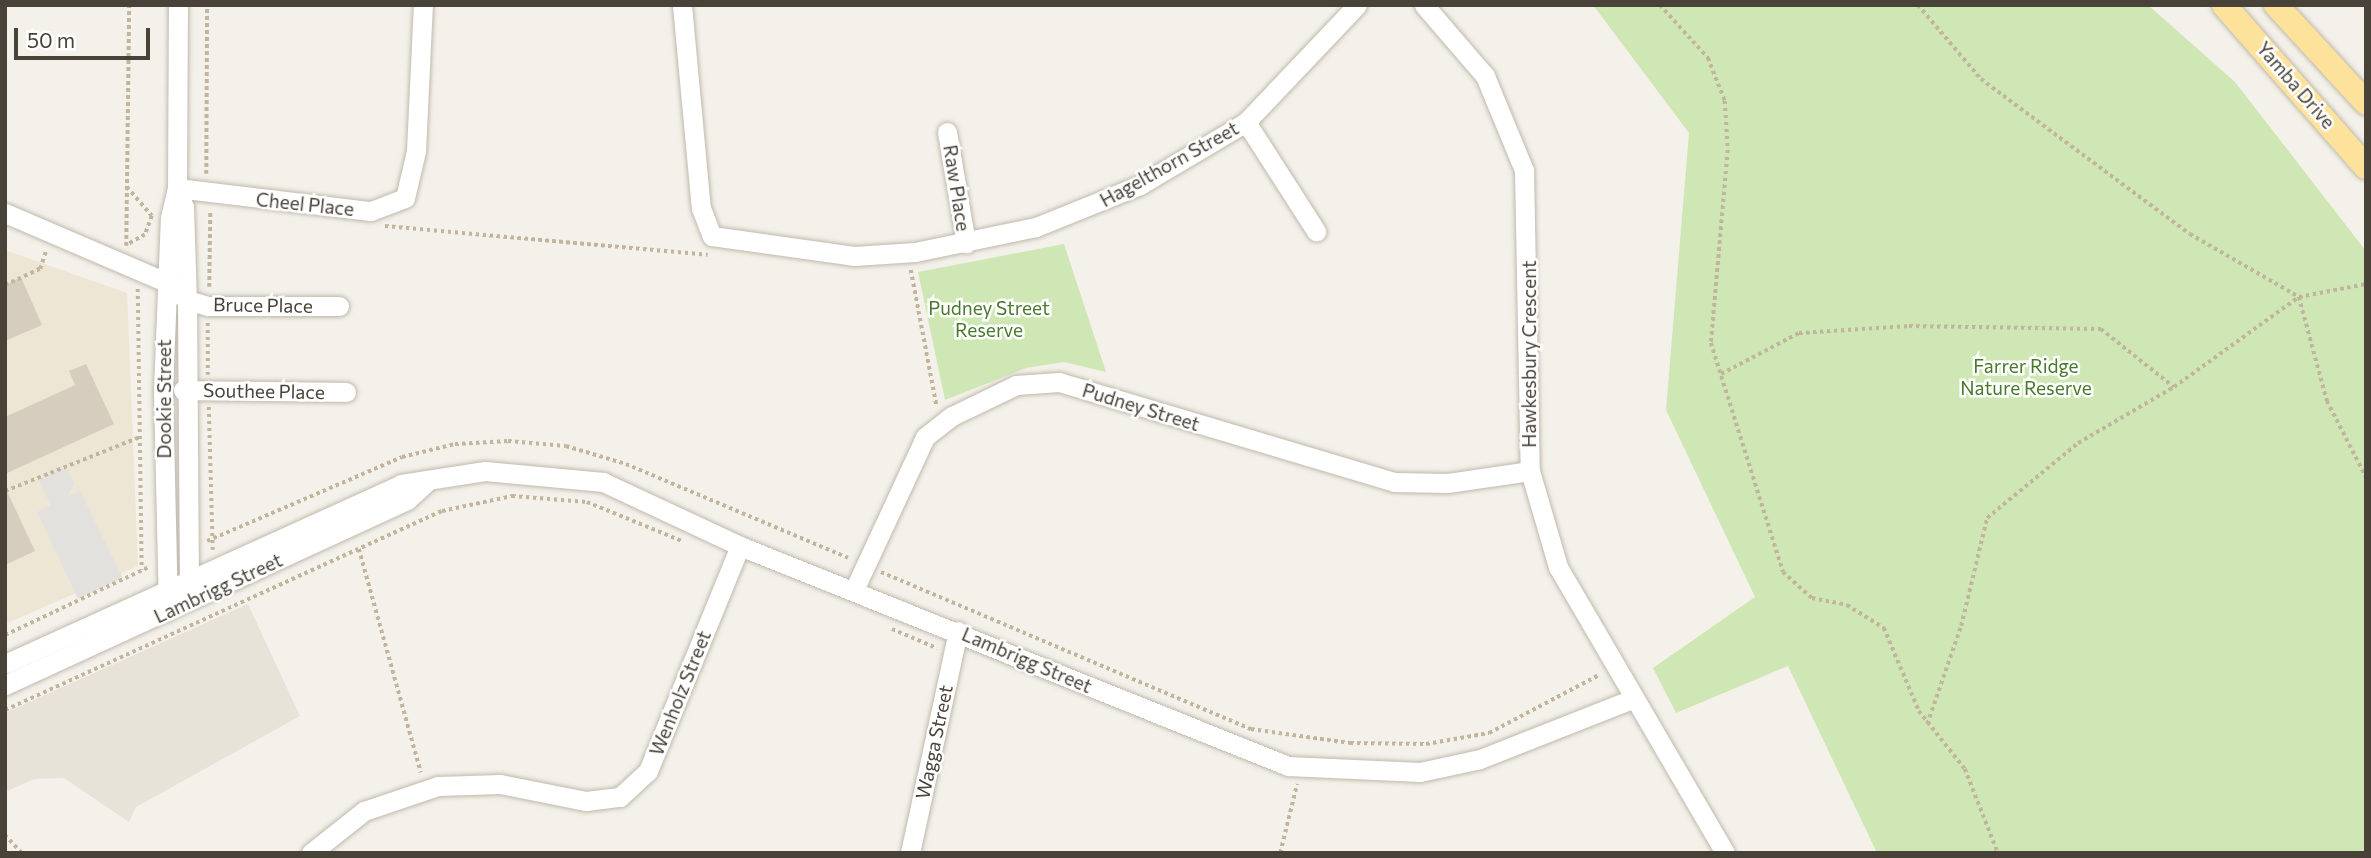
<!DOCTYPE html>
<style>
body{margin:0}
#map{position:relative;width:2371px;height:858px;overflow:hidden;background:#f4f1ea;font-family:Commissioner,sans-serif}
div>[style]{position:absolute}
.residential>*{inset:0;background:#e8e3d8}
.education>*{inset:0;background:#ede6d4}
.green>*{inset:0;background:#cfe7b4}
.parking>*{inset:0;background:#e3e1de}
.building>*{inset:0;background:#d6cdbf}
.path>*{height:3.5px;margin-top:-1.75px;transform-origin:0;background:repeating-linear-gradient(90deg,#c1b59e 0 3.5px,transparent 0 7px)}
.roads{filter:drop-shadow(0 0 2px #c0b9ac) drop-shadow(0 0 2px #c0b9ac)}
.minor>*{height:19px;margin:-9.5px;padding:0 9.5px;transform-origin:9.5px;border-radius:9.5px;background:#fff}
.major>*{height:24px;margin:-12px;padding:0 12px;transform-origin:12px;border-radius:12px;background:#fce29b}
span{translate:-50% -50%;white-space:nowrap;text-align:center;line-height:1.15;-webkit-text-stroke:5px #fff;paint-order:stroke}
.street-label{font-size:19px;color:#484238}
.park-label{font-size:19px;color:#48792c}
.frame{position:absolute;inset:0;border:7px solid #484238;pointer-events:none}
.scale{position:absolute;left:14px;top:28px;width:136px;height:32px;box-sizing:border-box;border:4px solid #484238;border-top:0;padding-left:9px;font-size:21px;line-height:24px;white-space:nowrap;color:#484238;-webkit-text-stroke:5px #fff;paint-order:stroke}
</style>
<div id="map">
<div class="residential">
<div style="clip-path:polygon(248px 604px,300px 716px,136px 807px,129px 822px,64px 778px,34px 779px,5px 792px,5px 713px)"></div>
</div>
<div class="education">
<div style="clip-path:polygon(5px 250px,127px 293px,138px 566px,5px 624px)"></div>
</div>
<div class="green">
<div style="clip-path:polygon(1593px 5px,2148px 5px,2235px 82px,2366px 251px,2366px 853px,1877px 853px,1788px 666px,1676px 713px,1653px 668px,1755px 597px,1666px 410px,1689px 133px)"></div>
<div style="clip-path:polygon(1064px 244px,1106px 372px,1064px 362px,1026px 368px,945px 400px,918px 272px)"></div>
</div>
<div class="parking">
<div style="clip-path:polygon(66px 467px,74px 483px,68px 496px,80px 491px,123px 578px,78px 599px,37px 512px,51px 505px,38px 480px)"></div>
</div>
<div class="building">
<div style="clip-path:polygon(21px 277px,42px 325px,5px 341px,5px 285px)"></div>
<div style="clip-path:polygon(86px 364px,114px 424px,5px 474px,5px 417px,75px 385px,69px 371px)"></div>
<div style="clip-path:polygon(5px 487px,35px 551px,5px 565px)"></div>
</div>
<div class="path">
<div style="left:1660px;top:5px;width:72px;rotate:47.8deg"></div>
<div style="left:1708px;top:58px;width:46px;rotate:68.4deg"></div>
<div style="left:1725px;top:101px;width:49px;rotate:86.5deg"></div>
<div style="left:1728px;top:150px;width:194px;rotate:95deg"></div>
<div style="left:1711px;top:343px;width:240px;rotate:72.5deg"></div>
<div style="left:1783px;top:572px;width:39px;rotate:42deg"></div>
<div style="left:1812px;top:598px;width:36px;rotate:11deg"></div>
<div style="left:1847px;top:605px;width:44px;rotate:31.9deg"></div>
<div style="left:1884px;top:628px;width:90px;rotate:67.1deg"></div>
<div style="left:1919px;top:711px;width:74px;rotate:51.6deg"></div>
<div style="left:1965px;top:769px;width:90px;rotate:68.6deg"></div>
<div style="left:1918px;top:5px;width:97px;rotate:49.6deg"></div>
<div style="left:1981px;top:79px;width:260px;rotate:36.6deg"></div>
<div style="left:2190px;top:234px;width:126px;rotate:30deg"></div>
<div style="left:2299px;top:297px;width:108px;rotate:74.9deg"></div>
<div style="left:2327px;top:401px;width:85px;rotate:62.8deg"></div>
<div style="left:206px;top:174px;width:169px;rotate:-89.7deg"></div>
<div style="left:127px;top:187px;width:38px;rotate:49deg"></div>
<div style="left:152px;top:216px;width:20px;rotate:110deg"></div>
<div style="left:145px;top:235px;width:21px;rotate:151deg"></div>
<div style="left:385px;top:226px;width:324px;rotate:5.1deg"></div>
<div style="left:126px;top:246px;width:241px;rotate:-89.3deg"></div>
<div style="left:911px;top:270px;width:139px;rotate:79.3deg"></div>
<div style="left:5px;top:285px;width:38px;rotate:-25deg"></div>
<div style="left:40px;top:269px;width:19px;rotate:-72deg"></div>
<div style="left:209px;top:287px;width:76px;rotate:-89.2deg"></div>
<div style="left:138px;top:289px;width:281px;rotate:89.2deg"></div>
<div style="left:208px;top:323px;width:52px;rotate:90deg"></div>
<div style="left:1721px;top:374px;width:88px;rotate:-27.7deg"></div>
<div style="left:1799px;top:333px;width:110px;rotate:-3.6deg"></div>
<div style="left:1909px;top:326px;width:192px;rotate:0.9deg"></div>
<div style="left:2101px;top:329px;width:93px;rotate:38.5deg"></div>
<div style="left:209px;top:407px;width:143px;rotate:88.4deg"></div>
<div style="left:5px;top:491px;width:145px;rotate:-21.8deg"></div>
<div style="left:207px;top:541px;width:212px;rotate:-23.3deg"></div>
<div style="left:402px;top:457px;width:55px;rotate:-13.8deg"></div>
<div style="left:455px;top:444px;width:53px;rotate:-3.2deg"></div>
<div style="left:508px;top:441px;width:58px;rotate:4.9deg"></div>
<div style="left:566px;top:446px;width:63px;rotate:16.7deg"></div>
<div style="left:626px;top:464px;width:241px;rotate:22.9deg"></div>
<div style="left:359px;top:549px;width:232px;rotate:74.5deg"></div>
<div style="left:881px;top:572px;width:402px;rotate:23deg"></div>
<div style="left:1251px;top:729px;width:100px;rotate:8deg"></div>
<div style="left:1350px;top:743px;width:76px;rotate:0.8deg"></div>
<div style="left:1426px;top:744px;width:64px;rotate:-9.9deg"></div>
<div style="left:1489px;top:733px;width:124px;rotate:-27.8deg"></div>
<div style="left:892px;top:629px;width:49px;rotate:22.9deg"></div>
<div style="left:5px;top:635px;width:159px;rotate:-25.3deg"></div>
<div style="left:5px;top:710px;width:480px;rotate:-24.5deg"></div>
<div style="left:442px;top:511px;width:72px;rotate:-12.1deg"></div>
<div style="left:512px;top:496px;width:75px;rotate:4.6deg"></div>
<div style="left:587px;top:502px;width:103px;rotate:22.3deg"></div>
<div style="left:1927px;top:724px;width:104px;rotate:-70.9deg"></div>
<div style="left:1961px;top:626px;width:111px;rotate:-76.5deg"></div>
<div style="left:1987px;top:518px;width:118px;rotate:-39.5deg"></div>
<div style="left:2078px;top:443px;width:111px;rotate:-30.3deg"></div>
<div style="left:2174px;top:387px;width:154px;rotate:-35.8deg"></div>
<div style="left:2299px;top:297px;width:68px;rotate:-11deg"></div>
<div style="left:5px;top:835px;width:25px;rotate:47deg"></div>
<div style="left:1280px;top:853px;width:71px;rotate:-76.2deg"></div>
</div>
<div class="roads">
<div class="minor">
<div style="left:682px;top:5px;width:204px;rotate:84.7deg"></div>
<div style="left:701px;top:208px;width:30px;rotate:69deg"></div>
<div style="left:712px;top:236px;width:143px;rotate:8deg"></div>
<div style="left:854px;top:256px;width:61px;rotate:-3.8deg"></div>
<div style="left:915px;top:252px;width:124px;rotate:-11.7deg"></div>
<div style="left:1036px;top:227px;width:112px;rotate:-22deg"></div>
<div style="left:1140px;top:185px;width:123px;rotate:-30.7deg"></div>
<div style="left:1246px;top:122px;width:161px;rotate:-46.5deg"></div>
<div style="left:1424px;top:5px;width:94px;rotate:49.3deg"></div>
<div style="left:1485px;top:76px;width:102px;rotate:67.5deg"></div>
<div style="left:1524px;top:170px;width:301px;rotate:88.9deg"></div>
<div style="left:1530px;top:471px;width:100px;rotate:73.7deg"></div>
<div style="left:1558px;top:567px;width:331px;rotate:59.7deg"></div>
<div style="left:1246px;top:122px;width:130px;rotate:57.3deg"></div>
<div style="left:947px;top:132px;width:113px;rotate:80.3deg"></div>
<div style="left:177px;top:188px;width:195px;rotate:6.8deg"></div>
<div style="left:371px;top:211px;width:36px;rotate:-21deg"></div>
<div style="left:405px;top:198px;width:48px;rotate:-76.8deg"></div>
<div style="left:416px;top:151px;width:146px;rotate:-87.3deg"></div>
<div style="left:177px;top:189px;width:19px;rotate:69deg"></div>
<div style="left:184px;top:207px;width:93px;rotate:88.2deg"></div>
<div style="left:187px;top:300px;width:292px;rotate:89.6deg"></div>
<div style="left:5px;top:213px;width:175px;rotate:23.2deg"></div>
<div style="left:166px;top:282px;width:28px;rotate:41deg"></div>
<div style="left:187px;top:300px;width:22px;rotate:16deg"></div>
<div style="left:208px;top:306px;width:131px"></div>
<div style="left:183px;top:390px;width:163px;rotate:0.7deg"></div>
<div style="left:855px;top:588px;width:166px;rotate:-65.1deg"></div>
<div style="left:925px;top:437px;width:34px;rotate:-38deg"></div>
<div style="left:952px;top:416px;width:71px;rotate:-25.8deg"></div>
<div style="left:1016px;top:385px;width:43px;rotate:-4deg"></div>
<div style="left:1059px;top:382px;width:350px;rotate:16.6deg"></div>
<div style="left:1394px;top:482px;width:53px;rotate:1.1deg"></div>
<div style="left:1447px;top:483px;width:84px;rotate:-8.2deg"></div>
<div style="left:168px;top:611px;width:221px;rotate:-91.3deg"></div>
<div style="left:163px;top:390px;width:172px;rotate:-87.7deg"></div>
<div style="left:170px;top:218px;width:31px;rotate:-77deg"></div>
<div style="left:177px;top:188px;width:183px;rotate:-89.7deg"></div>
<div style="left:5px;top:664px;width:435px;rotate:-24.4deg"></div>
<div style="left:401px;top:484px;width:85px;rotate:-8.8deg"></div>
<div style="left:485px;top:471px;width:119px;rotate:5.3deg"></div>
<div style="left:603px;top:482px;width:151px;rotate:25deg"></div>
<div style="left:740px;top:546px;width:591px;rotate:21.87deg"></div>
<div style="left:1288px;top:766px;width:132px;rotate:2.6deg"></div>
<div style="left:1420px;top:772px;width:61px;rotate:-12.2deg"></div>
<div style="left:1480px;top:759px;width:163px;rotate:-21.5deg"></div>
<div style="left:5px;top:685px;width:443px;rotate:-24.7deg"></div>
<div style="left:407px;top:500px;width:25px;rotate:-42deg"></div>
<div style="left:311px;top:853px;width:68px;rotate:-38.4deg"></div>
<div style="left:364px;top:811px;width:78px;rotate:-18.7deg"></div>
<div style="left:438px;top:786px;width:62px;rotate:-1.8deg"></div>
<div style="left:500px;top:784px;width:88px;rotate:11.2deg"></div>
<div style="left:586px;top:801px;width:34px;rotate:-7deg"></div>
<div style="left:620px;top:797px;width:38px;rotate:-43deg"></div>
<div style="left:648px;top:771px;width:243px;rotate:-67.8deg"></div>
<div style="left:910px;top:853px;width:227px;rotate:-77.8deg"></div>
</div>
<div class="major">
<div style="left:2224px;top:5px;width:215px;rotate:48.8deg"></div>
<div style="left:2276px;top:5px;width:133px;rotate:47.4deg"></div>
</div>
</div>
<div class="street-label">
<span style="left:2296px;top:85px;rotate:49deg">Yamba Drive</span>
<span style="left:1169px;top:164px;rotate:-29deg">Hagelthorn Street</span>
<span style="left:957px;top:188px;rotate:81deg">Raw Place</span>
<span style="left:305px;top:204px;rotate:6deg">Cheel Place</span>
<span style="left:263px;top:305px;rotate:1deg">Bruce Place</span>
<span style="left:1529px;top:354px;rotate:-90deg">Hawkesbury Crescent</span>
<span style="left:264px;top:391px;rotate:1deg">Southee Place</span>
<span style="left:164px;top:399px;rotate:-90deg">Dookie Street</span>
<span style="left:1141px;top:407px;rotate:17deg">Pudney Street</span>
<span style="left:218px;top:588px;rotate:-25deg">Lambrigg Street</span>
<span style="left:1027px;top:660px;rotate:23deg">Lambrigg Street</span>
<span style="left:680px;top:693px;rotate:-68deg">Wenholz Street</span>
<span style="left:934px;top:742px;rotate:-78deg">Wagga Street</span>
</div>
<div class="park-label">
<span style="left:989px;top:319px">Pudney Street<br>Reserve</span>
<span style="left:2026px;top:377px">Farrer Ridge<br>Nature Reserve</span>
</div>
<div class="frame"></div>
<div class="scale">50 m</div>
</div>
